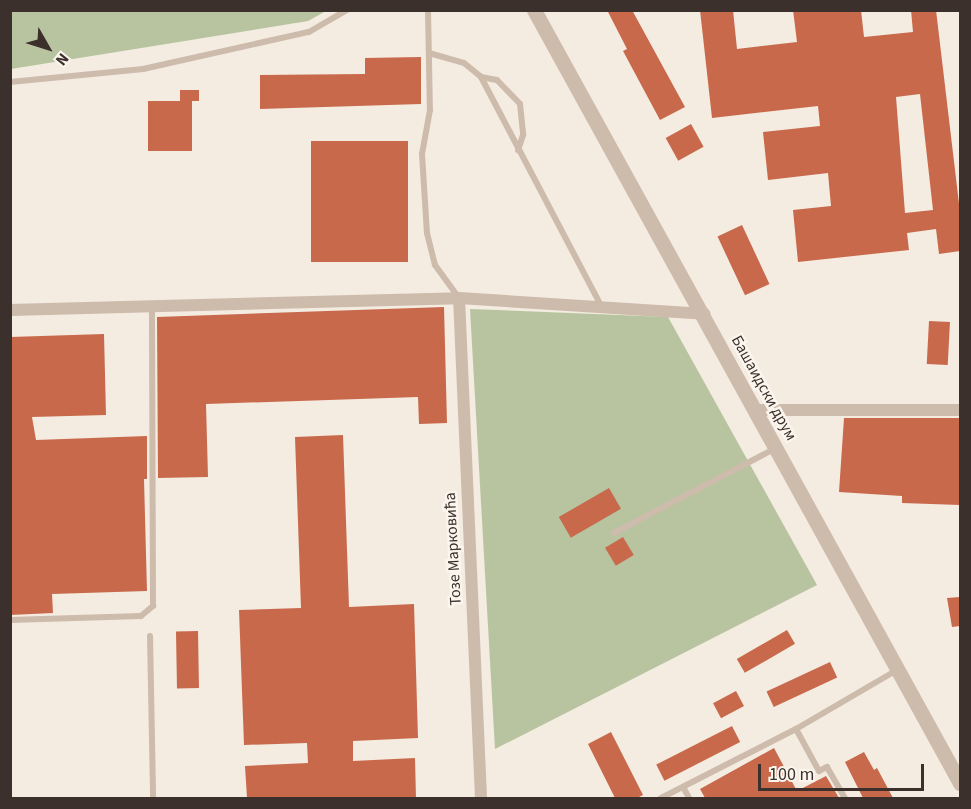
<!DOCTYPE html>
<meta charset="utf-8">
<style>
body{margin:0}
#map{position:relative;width:971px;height:809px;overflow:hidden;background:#f4ebe1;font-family:"Source Sans 3",sans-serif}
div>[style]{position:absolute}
.green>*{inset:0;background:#b8c4a0}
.building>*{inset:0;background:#c8694b;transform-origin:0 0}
.service>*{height:6px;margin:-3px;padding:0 3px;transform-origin:3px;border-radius:3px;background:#cdbbac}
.minor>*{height:12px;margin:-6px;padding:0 6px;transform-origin:6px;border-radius:6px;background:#cdbbac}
.tertiary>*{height:15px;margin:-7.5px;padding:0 7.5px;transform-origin:7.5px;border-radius:7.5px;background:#cdbbac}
span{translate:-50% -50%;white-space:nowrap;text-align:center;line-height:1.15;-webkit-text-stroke:5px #fbf5ee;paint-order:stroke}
.street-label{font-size:16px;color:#3b302b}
.frame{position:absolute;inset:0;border:12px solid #3b302b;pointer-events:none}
.north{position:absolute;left:18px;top:18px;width:60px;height:60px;-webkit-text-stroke:4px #fbf5ee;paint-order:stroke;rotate:129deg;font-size:16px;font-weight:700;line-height:24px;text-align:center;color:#3b302b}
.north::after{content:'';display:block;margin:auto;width:21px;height:27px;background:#3b302b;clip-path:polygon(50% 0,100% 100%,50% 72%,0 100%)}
.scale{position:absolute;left:758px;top:764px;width:166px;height:27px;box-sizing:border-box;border:3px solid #3b302b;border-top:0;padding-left:8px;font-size:18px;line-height:21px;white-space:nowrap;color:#3b302b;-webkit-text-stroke:4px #fbf5ee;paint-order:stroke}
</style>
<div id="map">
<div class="green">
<div style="clip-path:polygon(11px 10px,326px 10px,326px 11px,308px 21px,11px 69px)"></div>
<div style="clip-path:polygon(470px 309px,668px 317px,817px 585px,495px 749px)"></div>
</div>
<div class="building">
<div style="clip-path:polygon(607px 10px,632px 10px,685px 107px,660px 120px,623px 51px,627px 49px)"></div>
<div style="clip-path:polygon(evenodd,700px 10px,733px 10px,737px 49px,797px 42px,793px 10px,861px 10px,864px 37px,913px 32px,911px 10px,936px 10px,960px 212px,960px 251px,939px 254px,936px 229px,907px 233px,909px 250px,798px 262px,793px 210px,831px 206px,828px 173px,768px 180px,763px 132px,820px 126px,818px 106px,712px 118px,700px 10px,920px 94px,933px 210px,905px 213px,896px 97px,920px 94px)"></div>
<div style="clip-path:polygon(421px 57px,421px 104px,260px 109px,260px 75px,365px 74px,365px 58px)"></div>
<div style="clip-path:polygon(180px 90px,199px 90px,199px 101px,192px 101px,192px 151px,148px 151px,148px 101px,180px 101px)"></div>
<div style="left:691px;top:124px;width:26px;height:29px;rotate:61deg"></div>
<div style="left:311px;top:141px;width:97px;height:121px"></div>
<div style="left:742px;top:225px;width:65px;height:27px;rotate:65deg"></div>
<div style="clip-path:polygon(444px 307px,447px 423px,419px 424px,418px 397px,206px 404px,208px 477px,158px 478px,157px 317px)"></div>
<div style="left:929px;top:321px;width:21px;height:43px;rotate:3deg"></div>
<div style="clip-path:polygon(104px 334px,106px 415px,32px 417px,36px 440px,147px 436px,147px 479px,144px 479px,147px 591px,52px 594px,53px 613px,10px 615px,10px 337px)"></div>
<div style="clip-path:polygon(844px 418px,960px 418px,960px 505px,902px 503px,902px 496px,839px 492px)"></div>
<div style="clip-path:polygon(343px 435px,349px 607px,414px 604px,418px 738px,353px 741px,353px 761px,415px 758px,416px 798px,247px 798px,245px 766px,308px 763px,307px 743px,244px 745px,239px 610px,301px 608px,295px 437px)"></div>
<div style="left:609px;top:488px;width:24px;height:58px;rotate:60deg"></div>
<div style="left:623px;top:537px;width:21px;height:21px;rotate:59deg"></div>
<div style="clip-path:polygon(960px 597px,960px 626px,952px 627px,947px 598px)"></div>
<div style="left:787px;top:630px;width:16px;height:58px;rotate:60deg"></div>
<div style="left:198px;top:631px;width:57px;height:22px;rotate:89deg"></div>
<div style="left:830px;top:662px;width:17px;height:70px;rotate:65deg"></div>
<div style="left:736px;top:691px;width:17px;height:26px;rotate:62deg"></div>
<div style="left:732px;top:726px;width:18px;height:85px;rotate:63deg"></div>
<div style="clip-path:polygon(611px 732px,643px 795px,637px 798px,615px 798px,588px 744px)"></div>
<div style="clip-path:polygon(774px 748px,797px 791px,826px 776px,839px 798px,705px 798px,700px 789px)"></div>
<div style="clip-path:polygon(864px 752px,874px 770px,877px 768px,893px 798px,863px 798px,845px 762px)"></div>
</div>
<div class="service">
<div style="left:428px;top:10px;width:100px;rotate:88.9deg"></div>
<div style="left:430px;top:110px;width:45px;rotate:100.3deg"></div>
<div style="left:422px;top:154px;width:79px;rotate:86.4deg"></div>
<div style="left:427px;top:233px;width:33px;rotate:76deg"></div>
<div style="left:435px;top:265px;width:39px;rotate:54deg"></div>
<div style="left:429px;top:53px;width:36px;rotate:16deg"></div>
<div style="left:464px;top:63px;width:22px;rotate:39deg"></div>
<div style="left:481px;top:77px;width:259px;rotate:62.3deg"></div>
<div style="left:481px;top:77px;width:16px;rotate:11deg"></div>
<div style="left:497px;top:80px;width:33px;rotate:46deg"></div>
<div style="left:520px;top:104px;width:31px;rotate:84deg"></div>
<div style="left:523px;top:135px;width:16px;rotate:108deg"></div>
<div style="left:10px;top:82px;width:134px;rotate:-5.6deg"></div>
<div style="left:143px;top:69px;width:170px;rotate:-12.6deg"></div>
<div style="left:309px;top:32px;width:44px;rotate:-30.1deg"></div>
<div style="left:614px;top:533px;width:183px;rotate:-27.7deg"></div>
<div style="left:10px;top:620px;width:131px;rotate:-1.7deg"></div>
<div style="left:141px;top:616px;width:16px;rotate:-40deg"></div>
<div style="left:153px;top:606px;width:300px;rotate:-90.2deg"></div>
<div style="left:150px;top:636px;width:162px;rotate:88.9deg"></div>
<div style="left:796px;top:729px;width:48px;rotate:61.3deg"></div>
<div style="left:819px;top:771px;width:9px;rotate:-27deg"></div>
<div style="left:827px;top:767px;width:36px;rotate:60deg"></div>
<div style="left:683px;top:787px;width:13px;rotate:61deg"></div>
<div style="left:661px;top:798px;width:152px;rotate:-27.1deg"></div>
<div style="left:796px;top:729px;width:117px;rotate:-30.3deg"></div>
</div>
<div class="minor">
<div style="left:459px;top:298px;width:500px;rotate:87.48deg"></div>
<div style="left:10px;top:310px;width:449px;rotate:-1.5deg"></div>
<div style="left:459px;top:298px;width:246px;rotate:3.7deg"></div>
<div style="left:756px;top:410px;width:204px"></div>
</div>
<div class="tertiary">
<div style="left:534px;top:10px;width:883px;rotate:61.14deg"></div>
</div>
<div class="street-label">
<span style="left:764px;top:388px;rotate:61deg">Башаидски друм</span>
<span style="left:453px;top:549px;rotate:-93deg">Тозе Марковића</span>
</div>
<div class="frame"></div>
<div class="north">N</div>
<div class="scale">100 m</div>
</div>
